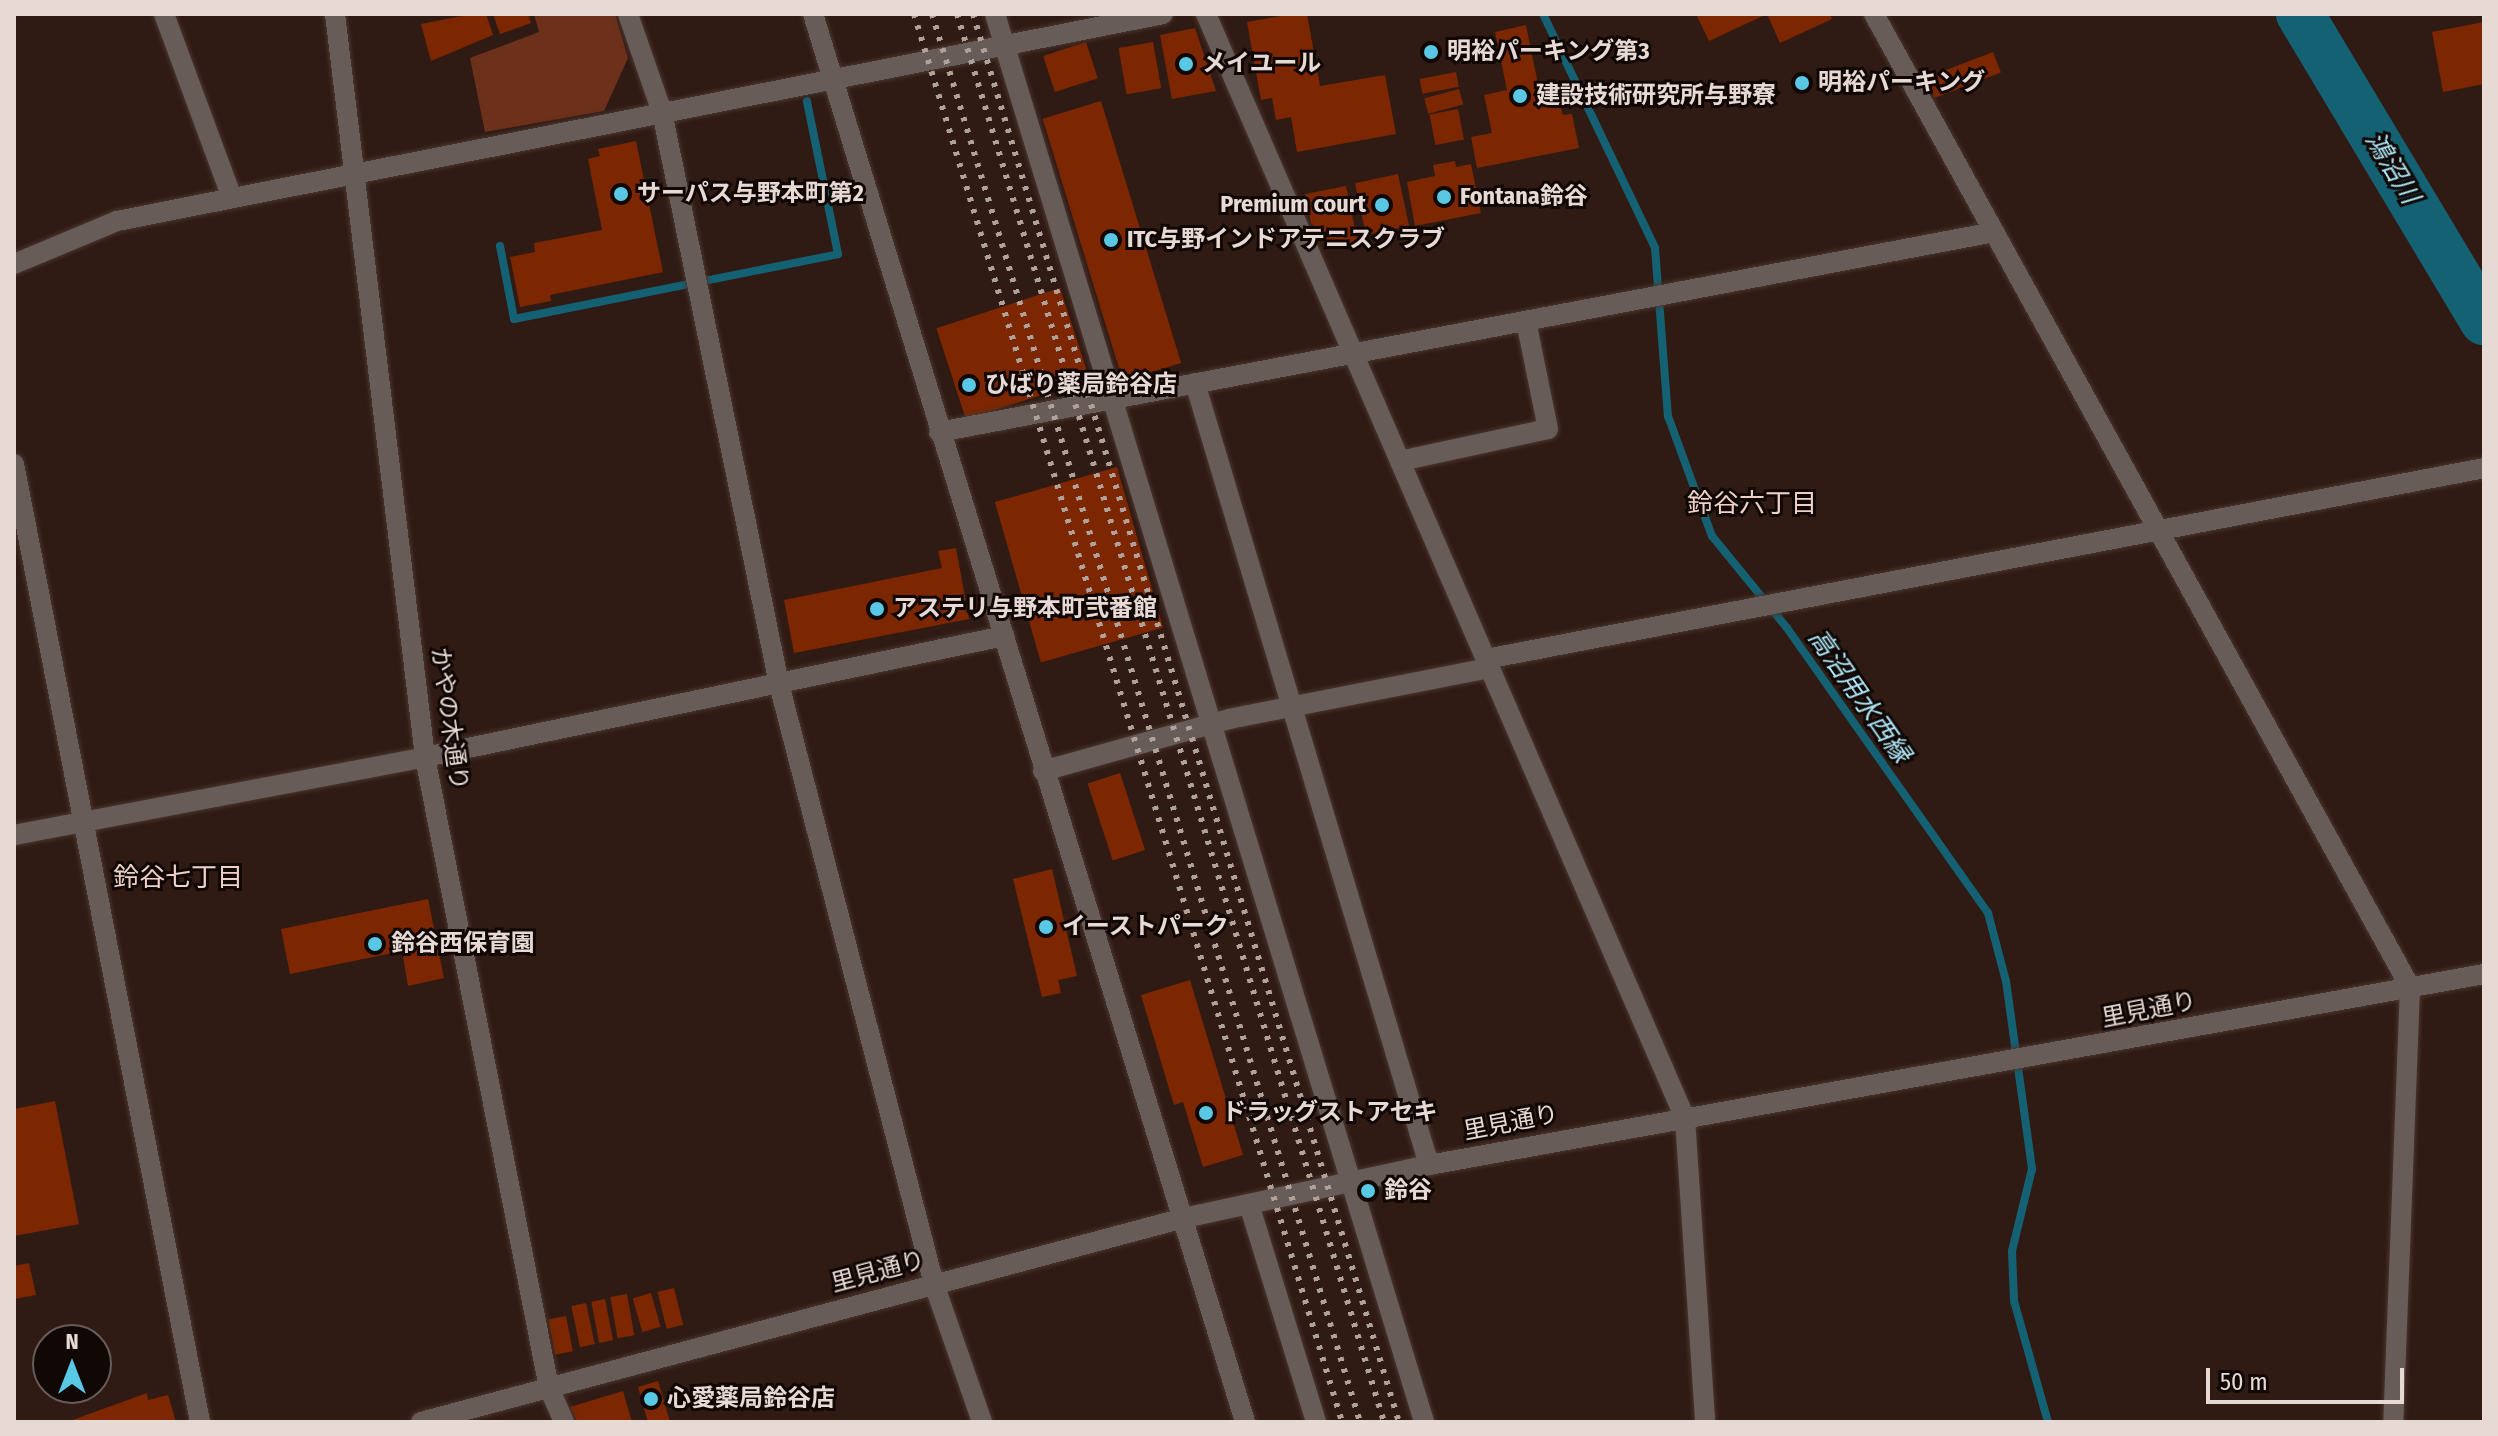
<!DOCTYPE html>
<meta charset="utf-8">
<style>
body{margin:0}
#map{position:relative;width:2498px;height:1436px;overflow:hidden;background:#301b14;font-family:"Fira Sans Condensed","Noto Sans JP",sans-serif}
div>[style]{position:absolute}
.green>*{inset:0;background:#6d301a}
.stream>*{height:8px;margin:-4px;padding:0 4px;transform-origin:4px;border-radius:4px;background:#146173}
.river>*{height:48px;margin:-24px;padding:0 24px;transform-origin:24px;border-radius:24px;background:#146173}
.building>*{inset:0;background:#7c2701;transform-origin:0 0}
.roads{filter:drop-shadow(0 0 2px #4a362f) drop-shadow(0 0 2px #4a362f)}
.minor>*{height:20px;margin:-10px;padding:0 10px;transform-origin:10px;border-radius:10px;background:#685c59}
.tertiary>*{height:20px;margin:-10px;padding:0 10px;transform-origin:10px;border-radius:10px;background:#685c59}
.rail>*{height:6px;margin-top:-3px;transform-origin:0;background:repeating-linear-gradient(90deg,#b1a19b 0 4px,transparent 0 12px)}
.dots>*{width:22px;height:22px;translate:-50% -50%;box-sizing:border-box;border:4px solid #110806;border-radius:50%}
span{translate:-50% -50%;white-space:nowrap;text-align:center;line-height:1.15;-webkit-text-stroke:6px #110806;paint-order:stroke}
.poi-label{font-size:24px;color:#e7d9d4;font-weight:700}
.left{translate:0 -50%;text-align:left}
.right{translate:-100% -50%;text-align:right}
.street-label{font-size:24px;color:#e7d9d4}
.water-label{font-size:26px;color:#ade6f7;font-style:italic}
.neighbourhood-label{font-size:26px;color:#edd0c7}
.frame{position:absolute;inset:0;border:16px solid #e7d9d4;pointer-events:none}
.north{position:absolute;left:32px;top:1324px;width:80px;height:80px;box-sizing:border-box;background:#110806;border:2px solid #675c58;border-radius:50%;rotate:0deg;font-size:22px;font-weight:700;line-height:32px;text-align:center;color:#e7d9d4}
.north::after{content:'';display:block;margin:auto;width:28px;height:36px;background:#59c8e5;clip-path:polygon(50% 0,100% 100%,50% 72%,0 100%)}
.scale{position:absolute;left:2206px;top:1368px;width:198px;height:36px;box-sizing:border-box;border:4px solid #e7d9d4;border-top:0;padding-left:10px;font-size:24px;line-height:28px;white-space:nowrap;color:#e7d9d4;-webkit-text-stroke:6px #110806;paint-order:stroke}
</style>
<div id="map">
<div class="green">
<div style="clip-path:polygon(534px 14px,615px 14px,628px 58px,604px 111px,485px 132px,470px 58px,539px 32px)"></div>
</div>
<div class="stream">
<div style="left:1543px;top:14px;width:259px;rotate:64.4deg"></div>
<div style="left:1655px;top:248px;width:169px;rotate:85.6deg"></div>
<div style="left:1668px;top:416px;width:128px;rotate:69.9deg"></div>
<div style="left:1712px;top:536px;width:119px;rotate:50.8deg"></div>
<div style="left:1787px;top:628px;width:349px;rotate:54.8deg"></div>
<div style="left:1988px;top:913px;width:70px;rotate:75.2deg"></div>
<div style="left:2006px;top:981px;width:190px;rotate:82.1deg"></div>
<div style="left:2032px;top:1169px;width:84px;rotate:103.7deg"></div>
<div style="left:2012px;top:1251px;width:50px;rotate:87.7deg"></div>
<div style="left:2014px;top:1301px;width:126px;rotate:74.3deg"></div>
<div style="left:500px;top:246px;width:74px;rotate:79.1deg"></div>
<div style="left:514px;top:319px;width:330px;rotate:-11.3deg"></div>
<div style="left:838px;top:254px;width:156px;rotate:-101.5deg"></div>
</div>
<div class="river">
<div style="left:2300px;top:14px;width:358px;rotate:59.1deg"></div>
</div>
<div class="building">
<div style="clip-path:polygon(472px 14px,486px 14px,493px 35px,431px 61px,421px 24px)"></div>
<div style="clip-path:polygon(493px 14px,528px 14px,531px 23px,500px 34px)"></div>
<div style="clip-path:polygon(1292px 14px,1307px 14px,1320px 86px,1385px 75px,1396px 134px,1297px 152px,1291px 117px,1276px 120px,1272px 98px,1261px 100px,1247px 22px)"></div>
<div style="clip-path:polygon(1696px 14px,1830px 14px,1832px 19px,1780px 43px,1767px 14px,1709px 41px)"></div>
<div style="clip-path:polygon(2484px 22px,2484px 84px,2443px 92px,2432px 32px)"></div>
<div style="clip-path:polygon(1526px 25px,1538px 84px,1552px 81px,1563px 115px,1572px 114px,1579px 148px,1477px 168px,1471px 137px,1492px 133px,1484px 95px,1507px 90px,1495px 32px)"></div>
<div style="clip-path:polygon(1195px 28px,1216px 91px,1172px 99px,1160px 35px)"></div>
<div style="left:1086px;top:42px;width:38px;height:45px;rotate:72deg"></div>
<div style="left:1153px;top:42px;width:47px;height:35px;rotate:80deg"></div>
<div style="left:1993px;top:52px;width:22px;height:71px;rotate:69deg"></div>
<div style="left:1456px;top:72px;width:15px;height:37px;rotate:79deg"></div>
<div style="left:1459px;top:89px;width:16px;height:36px;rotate:75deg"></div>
<div style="left:1101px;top:101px;width:274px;height:61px;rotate:73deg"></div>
<div style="left:1458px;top:109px;width:31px;height:29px;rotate:79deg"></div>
<div style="clip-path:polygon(636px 141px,663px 272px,550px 295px,551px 301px,520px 307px,510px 257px,535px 252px,534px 243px,602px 230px,588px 159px,600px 156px,598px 149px)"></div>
<div style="clip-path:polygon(1455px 161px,1456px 167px,1471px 164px,1481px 213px,1415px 226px,1407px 182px,1435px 176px,1433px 165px)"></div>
<div style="left:1398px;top:174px;width:53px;height:44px;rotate:78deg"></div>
<div style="clip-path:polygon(1346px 186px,1358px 243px,1325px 249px,1322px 235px,1311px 223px,1305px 194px)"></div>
<div style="left:1060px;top:288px;width:96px;height:130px;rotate:72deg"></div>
<div style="left:1117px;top:467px;width:167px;height:127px;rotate:74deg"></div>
<div style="clip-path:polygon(956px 548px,969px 619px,794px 653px,784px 600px,942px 568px,938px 551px)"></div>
<div style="left:1120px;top:773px;width:81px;height:34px;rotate:72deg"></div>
<div style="clip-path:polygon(1052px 869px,1077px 976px,1058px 980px,1061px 993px,1042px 997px,1013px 879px)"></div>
<div style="clip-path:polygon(428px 899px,444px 978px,408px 986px,402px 951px,290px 974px,281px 929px)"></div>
<div style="clip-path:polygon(1190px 980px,1243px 1155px,1203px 1167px,1183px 1102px,1174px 1105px,1141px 995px)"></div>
<div style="clip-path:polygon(55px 1101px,79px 1224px,14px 1236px,14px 1109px)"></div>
<div style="clip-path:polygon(29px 1263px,36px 1295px,14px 1299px,14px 1266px)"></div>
<div style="left:674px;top:1288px;width:38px;height:17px;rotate:76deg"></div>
<div style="left:651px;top:1293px;width:35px;height:19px;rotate:74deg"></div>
<div style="left:627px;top:1294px;width:42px;height:17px;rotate:80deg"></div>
<div style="left:605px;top:1299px;width:42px;height:14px;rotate:79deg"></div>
<div style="left:586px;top:1303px;width:42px;height:15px;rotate:78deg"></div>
<div style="left:566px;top:1316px;width:36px;height:18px;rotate:79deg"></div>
<div style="clip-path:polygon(658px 1381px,670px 1422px,648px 1422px,638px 1387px)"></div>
<div style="clip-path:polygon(623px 1391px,632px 1422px,577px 1422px,570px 1407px)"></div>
<div style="clip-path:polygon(147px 1393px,148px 1400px,168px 1395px,176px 1422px,67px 1422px)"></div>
</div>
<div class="roads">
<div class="minor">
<div style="left:164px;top:14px;width:196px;rotate:69.7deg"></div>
<div style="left:335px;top:14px;width:748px;rotate:83.09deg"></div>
<div style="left:425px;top:757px;width:643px;rotate:78.88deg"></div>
<div style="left:549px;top:1388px;width:37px;rotate:66deg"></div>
<div style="left:628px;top:14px;width:104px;rotate:70.9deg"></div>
<div style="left:662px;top:112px;width:584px;rotate:78.44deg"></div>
<div style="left:779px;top:684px;width:620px;rotate:75.52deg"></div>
<div style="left:934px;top:1284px;width:146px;rotate:70.8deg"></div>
<div style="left:995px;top:14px;width:1472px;rotate:73.05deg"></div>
<div style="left:1206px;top:14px;width:1203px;rotate:66.55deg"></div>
<div style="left:1685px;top:1118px;width:305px;rotate:86.2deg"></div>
<div style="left:1874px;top:14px;width:1111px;rotate:61.15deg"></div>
<div style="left:2410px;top:987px;width:435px;rotate:92.2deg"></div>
<div style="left:14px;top:264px;width:112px;rotate:-22.7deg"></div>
<div style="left:117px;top:221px;width:1066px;rotate:-11.19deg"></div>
<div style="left:1195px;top:383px;width:816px;rotate:73.34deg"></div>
<div style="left:939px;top:432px;width:1074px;rotate:-10.73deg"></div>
<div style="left:1400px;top:461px;width:151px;rotate:-12.2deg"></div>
<div style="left:1548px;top:429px;width:110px;rotate:-101.5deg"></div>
<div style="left:14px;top:464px;width:976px;rotate:79.01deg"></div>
<div style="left:1486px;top:659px;width:1016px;rotate:-10.83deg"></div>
<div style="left:1043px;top:771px;width:193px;rotate:-15.6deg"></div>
<div style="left:1229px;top:719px;width:266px;rotate:-11.1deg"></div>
<div style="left:14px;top:835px;width:418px;rotate:-10.7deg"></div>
<div style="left:425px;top:757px;width:592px;rotate:-11.8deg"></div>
<div style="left:1249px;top:1204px;width:228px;rotate:72.9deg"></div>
</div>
<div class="tertiary">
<div style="left:813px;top:14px;width:1473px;rotate:72.94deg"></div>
<div style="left:421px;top:1422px;width:790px;rotate:-14.97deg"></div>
<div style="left:1184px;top:1218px;width:251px;rotate:-12.2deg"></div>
<div style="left:1429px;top:1165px;width:1072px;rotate:-10.26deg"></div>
</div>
</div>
<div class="rail">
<div style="left:914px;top:14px;width:1472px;rotate:73.09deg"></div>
<div style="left:932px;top:14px;width:1472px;rotate:73.09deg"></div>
<div style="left:957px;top:14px;width:1471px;rotate:73.13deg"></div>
<div style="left:973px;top:14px;width:1471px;rotate:73.17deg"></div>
</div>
<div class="dots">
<div style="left:1431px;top:52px;background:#59c8e5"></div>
<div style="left:1186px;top:64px;background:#59c8e5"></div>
<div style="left:1802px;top:83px;background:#59c8e5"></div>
<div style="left:1520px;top:96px;background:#59c8e5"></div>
<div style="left:621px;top:194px;background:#59c8e5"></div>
<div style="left:1444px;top:197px;background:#59c8e5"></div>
<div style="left:1382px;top:205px;background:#59c8e5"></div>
<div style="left:1111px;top:240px;background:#59c8e5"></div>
<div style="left:969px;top:385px;background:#59c8e5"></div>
<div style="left:877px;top:609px;background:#59c8e5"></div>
<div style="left:1046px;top:927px;background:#59c8e5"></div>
<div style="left:375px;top:944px;background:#59c8e5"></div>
<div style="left:1206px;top:1113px;background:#59c8e5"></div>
<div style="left:1368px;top:1191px;background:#59c8e5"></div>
<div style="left:651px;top:1399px;background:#59c8e5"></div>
</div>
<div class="poi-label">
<span class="left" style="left:1447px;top:52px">明裕パーキング第3</span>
<span class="left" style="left:1202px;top:64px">メイユール</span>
<span class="left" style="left:1818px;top:83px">明裕パーキング</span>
<span class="left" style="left:1536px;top:96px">建設技術研究所与野寮</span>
<span class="left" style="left:637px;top:194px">サーパス与野本町第2</span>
<span class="left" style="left:1460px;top:197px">Fontana鈴谷</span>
<span class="right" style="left:1366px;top:205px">Premium court</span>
<span class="left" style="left:1127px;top:240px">ITC与野インドアテニスクラブ</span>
<span class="left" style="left:985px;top:385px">ひばり薬局鈴谷店</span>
<span class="left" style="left:893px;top:609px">アステリ与野本町弐番館</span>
<span class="left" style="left:1062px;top:927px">イーストパーク</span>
<span class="left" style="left:391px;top:944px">鈴谷西保育園</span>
<span class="left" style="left:1222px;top:1113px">ドラッグストアセキ</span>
<span class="left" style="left:1384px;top:1191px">鈴谷</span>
<span class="left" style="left:667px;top:1399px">心愛薬局鈴谷店</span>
</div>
<div class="street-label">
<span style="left:449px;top:719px;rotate:82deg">かやの木通り</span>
<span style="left:2149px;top:1010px;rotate:-11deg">里見通り</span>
<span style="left:1511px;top:1123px;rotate:-11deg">里見通り</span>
<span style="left:878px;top:1272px;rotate:-15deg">里見通り</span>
</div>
<div class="water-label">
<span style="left:2392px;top:168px;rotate:59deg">鴻沼川</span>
<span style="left:1859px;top:696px;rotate:55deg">高沼用水西縁</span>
</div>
<div class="neighbourhood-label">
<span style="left:1752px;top:504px">鈴谷六丁目</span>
<span style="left:178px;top:878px">鈴谷七丁目</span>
</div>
<div class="frame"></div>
<div class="north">N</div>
<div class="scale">50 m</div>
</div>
